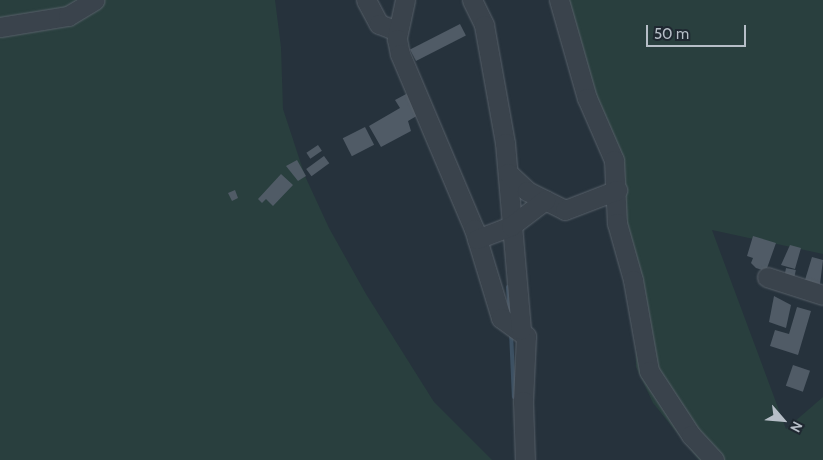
<!DOCTYPE html>
<style>
body{margin:0}
#map{position:relative;width:823px;height:460px;overflow:hidden;background:#26323c;font-family:Cabin,sans-serif}
div>[style]{position:absolute}
.green>*{inset:0;background:#293f3e}
.stream>*{height:4px;margin:-2px;padding:0 2px;transform-origin:2px;border-radius:2px;background:#3d5163}
.building>*{inset:0;background:#505b66;transform-origin:0 0}
.roads{filter:drop-shadow(0 0 1px #58616a) drop-shadow(0 0 1px #58616a)}
.minor>*{height:19px;margin:-9.5px;padding:0 9.5px;transform-origin:9.5px;border-radius:9.5px;background:#3a434c}
span{translate:-50% -50%;white-space:nowrap;text-align:center;line-height:1.15;-webkit-text-stroke:4px #1f2831;paint-order:stroke}
.north{position:absolute;left:758px;top:395px;width:50px;height:50px;-webkit-text-stroke:4px #1f2831;paint-order:stroke;rotate:117deg;font-size:14px;font-weight:700;line-height:20px;text-align:center;color:#b6bec7}
.north::after{content:'';display:block;margin:auto;width:18px;height:22px;background:#b6bec7;clip-path:polygon(50% 0,100% 100%,50% 72%,0 100%)}
.scale{position:absolute;left:646px;top:25px;width:100px;height:22px;box-sizing:border-box;border:2px solid #b6bec7;border-top:0;padding-left:6px;font-size:15px;line-height:18px;white-space:nowrap;color:#b6bec7;-webkit-text-stroke:4px #1f2831;paint-order:stroke}
</style>
<div id="map">
<div class="green">
<div style="clip-path:polygon(0 0,275px 0,281px 47px,283px 109px,305px 176px,329px 228px,366px 294px,434px 402px,492px 460px,0 460px)"></div>
<div style="clip-path:polygon(555px 0,823px 0,823px 254px,712px 230px,786px 429px,823px 397px,823px 460px,699px 460px,653px 403px,636px 367px,635px 303px,622px 213px)"></div>
</div>
<div class="stream">
<div style="left:508px;top:287px;width:30px;rotate:86deg"></div>
<div style="left:511px;top:332px;width:65px;rotate:87.4deg"></div>
</div>
<div class="building">
<div style="left:460px;top:24px;width:13px;height:56px;rotate:63deg"></div>
<div style="clip-path:polygon(408px 93px,420px 114px,408px 121px,411px 131px,381px 147px,369px 126px,400px 108px,395px 100px)"></div>
<div style="left:365px;top:127px;width:20px;height:25px;rotate:63deg"></div>
<div style="left:318px;top:145px;width:7px;height:14px;rotate:56deg"></div>
<div style="left:324px;top:156px;width:9px;height:22px;rotate:54deg"></div>
<div style="clip-path:polygon(297px 160px,306px 176px,298px 181px,286px 166px)"></div>
<div style="clip-path:polygon(281px 174px,293px 185px,273px 206px,266px 199px,262px 203px,258px 199px)"></div>
<div style="clip-path:polygon(235px 190px,238px 198px,232px 201px,228px 193px)"></div>
<div style="clip-path:polygon(753px 236px,776px 243px,766px 271px,756px 268px,751px 263px,753px 258px,747px 256px)"></div>
<div style="clip-path:polygon(790px 245px,801px 248px,795px 269px,781px 265px)"></div>
<div style="clip-path:polygon(812px 257px,823px 260px,820px 284px,805px 280px)"></div>
<div style="left:786px;top:268px;width:10px;height:9px;rotate:11deg"></div>
<div style="clip-path:polygon(774px 296px,791px 305px,786px 328px,769px 322px)"></div>
<div style="clip-path:polygon(797px 307px,811px 311px,798px 355px,770px 346px,775px 330px,789px 334px)"></div>
<div style="left:793px;top:365px;width:18px;height:22px;rotate:19deg"></div>
</div>
<div class="roads">
<div class="minor">
<div style="left:366px;top:0;width:27px;rotate:62deg"></div>
<div style="left:379px;top:24px;width:19px;rotate:21deg"></div>
<div style="left:405px;top:0;width:40px;rotate:102deg"></div>
<div style="left:397px;top:39px;width:15px;rotate:79deg"></div>
<div style="left:400px;top:54px;width:190px;rotate:67.1deg"></div>
<div style="left:474px;top:229px;width:93px;rotate:73.1deg"></div>
<div style="left:501px;top:318px;width:31px;rotate:36deg"></div>
<div style="left:526px;top:336px;width:65px;rotate:92.6deg"></div>
<div style="left:523px;top:401px;width:59px;rotate:88.1deg"></div>
<div style="left:472px;top:0;width:28px;rotate:64deg"></div>
<div style="left:484px;top:25px;width:120px;rotate:79.9deg"></div>
<div style="left:505px;top:143px;width:187px;rotate:85.1deg"></div>
<div style="left:559px;top:0;width:102px;rotate:74.1deg"></div>
<div style="left:587px;top:98px;width:68px;rotate:66.5deg"></div>
<div style="left:614px;top:160px;width:63px;rotate:87.3deg"></div>
<div style="left:617px;top:223px;width:59px;rotate:74.3deg"></div>
<div style="left:633px;top:280px;width:92px;rotate:80deg"></div>
<div style="left:649px;top:371px;width:77px;rotate:56.7deg"></div>
<div style="left:691px;top:435px;width:34px;rotate:47deg"></div>
<div style="left:0;top:27px;width:69px;rotate:-9.2deg"></div>
<div style="left:68px;top:16px;width:31px;rotate:-31deg"></div>
<div style="left:508px;top:173px;width:26px;rotate:43deg"></div>
<div style="left:527px;top:191px;width:42px;rotate:26.6deg"></div>
<div style="left:565px;top:210px;width:56px;rotate:-21deg"></div>
<div style="left:477px;top:239px;width:36px;rotate:-21deg"></div>
<div style="left:511px;top:226px;width:43px;rotate:-37.4deg"></div>
<div style="left:767px;top:277px;width:59px;rotate:17.8deg"></div>
</div>
</div>
<div class="north">N</div>
<div class="scale">50 m</div>
</div>
